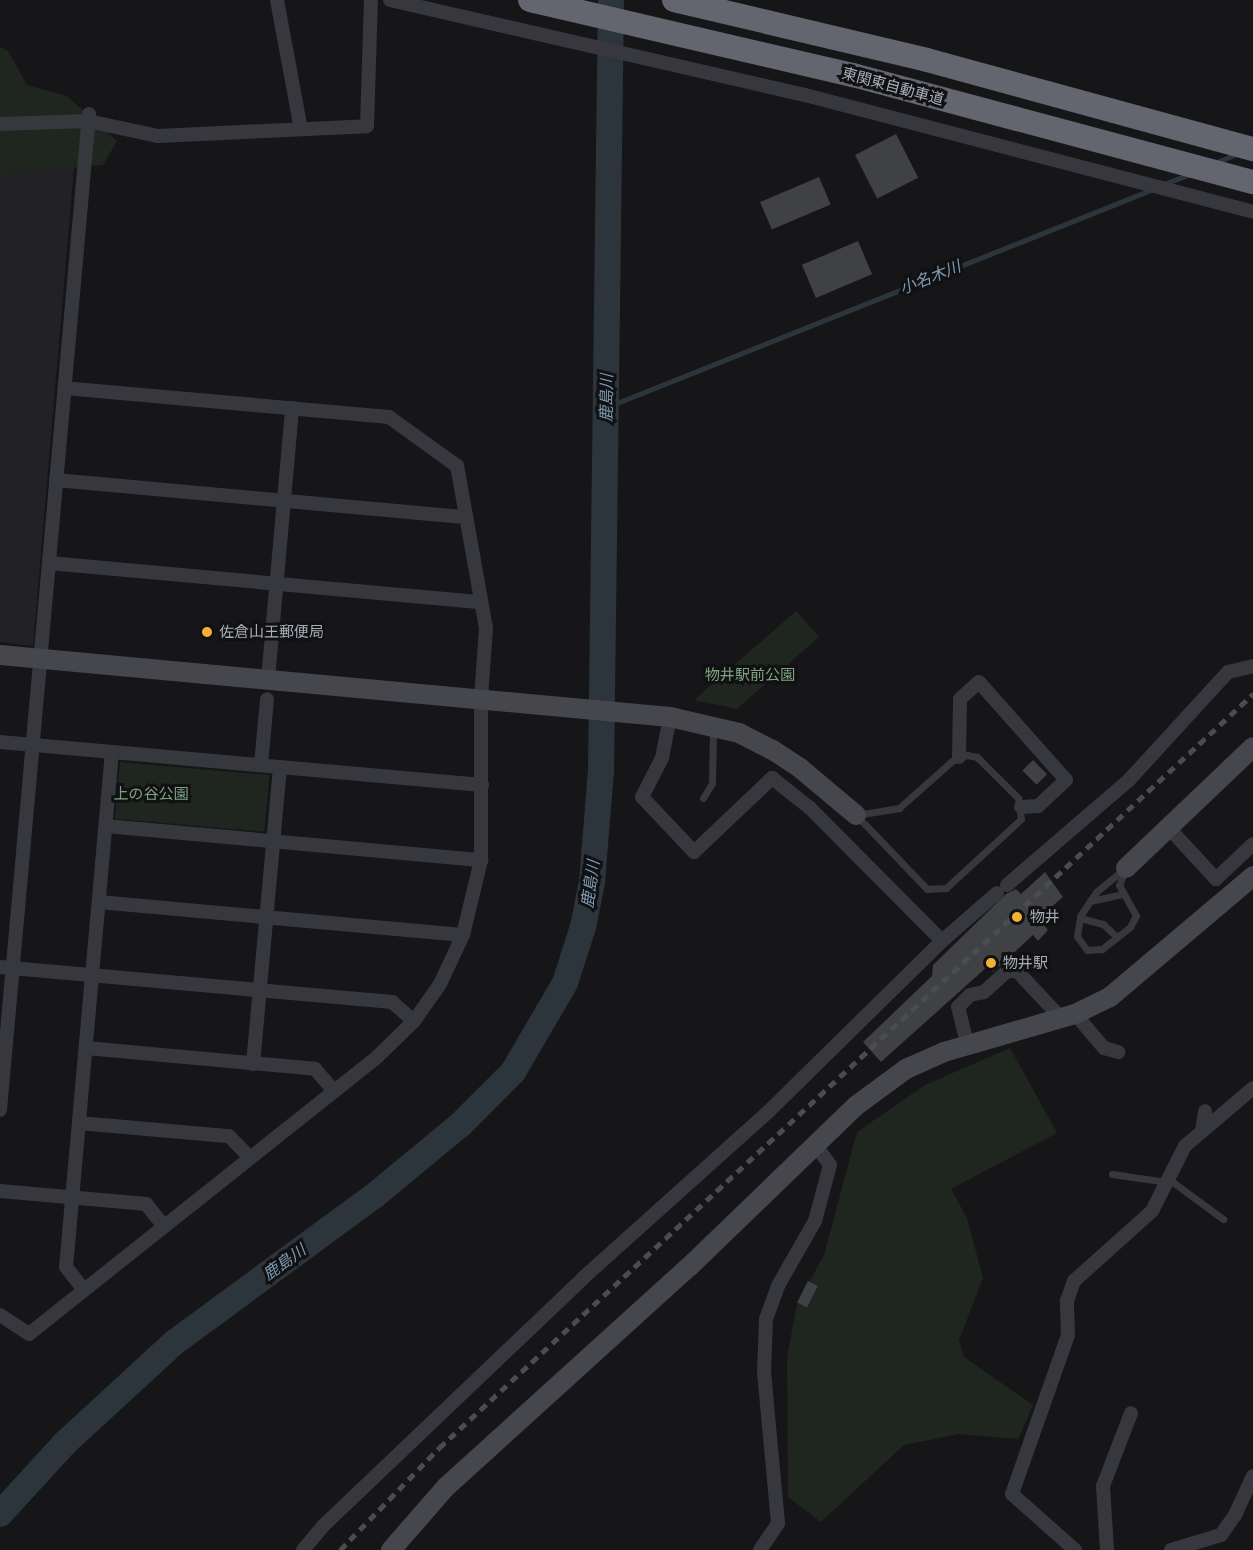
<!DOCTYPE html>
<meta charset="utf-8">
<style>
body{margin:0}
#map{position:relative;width:1253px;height:1550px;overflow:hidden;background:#161618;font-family:Barlow,"Noto Sans JP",sans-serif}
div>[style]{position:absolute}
.built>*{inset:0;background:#222225}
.green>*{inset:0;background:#1e261f;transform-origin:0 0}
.stream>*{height:4.5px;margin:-2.25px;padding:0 2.25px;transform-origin:2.25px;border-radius:2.25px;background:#2c353c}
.river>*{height:26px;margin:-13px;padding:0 13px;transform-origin:13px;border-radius:13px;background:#2c353c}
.building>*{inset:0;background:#404145;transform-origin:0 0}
.lane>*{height:7px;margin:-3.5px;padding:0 3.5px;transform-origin:3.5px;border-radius:3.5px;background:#37383d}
.street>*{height:14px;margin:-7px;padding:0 7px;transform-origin:7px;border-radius:7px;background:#37383d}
.secondary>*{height:20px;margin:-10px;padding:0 10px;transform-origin:10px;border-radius:10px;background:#45474d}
.highway>*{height:24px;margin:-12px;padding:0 12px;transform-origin:12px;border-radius:12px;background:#63666e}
.rail>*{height:4.5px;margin-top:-2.25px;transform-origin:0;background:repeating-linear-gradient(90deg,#4a4c52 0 8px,transparent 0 14px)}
.dots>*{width:16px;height:16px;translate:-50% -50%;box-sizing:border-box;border:3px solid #111113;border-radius:50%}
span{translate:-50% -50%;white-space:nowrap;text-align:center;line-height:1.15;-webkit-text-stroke:6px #111113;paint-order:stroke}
.street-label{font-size:15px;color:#a8adb8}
.poi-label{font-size:15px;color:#a8adb8}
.left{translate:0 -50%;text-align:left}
.park-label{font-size:15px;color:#7fa381}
.water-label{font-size:16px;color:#7f9bb3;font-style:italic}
</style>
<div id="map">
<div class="built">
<div style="clip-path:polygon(76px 144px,33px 646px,0 642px,0 149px)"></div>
</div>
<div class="green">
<div style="clip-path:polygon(0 47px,8px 51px,27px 85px,67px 96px,117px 141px,103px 165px,0 174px)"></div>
<div style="clip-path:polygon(796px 611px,819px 637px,737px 709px,694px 700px)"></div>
<div style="left:120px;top:762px;width:150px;height:57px;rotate:5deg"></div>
<div style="clip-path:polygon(1010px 1048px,1057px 1133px,951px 1189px,967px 1218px,983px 1278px,959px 1340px,964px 1357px,1033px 1405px,1018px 1439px,959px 1434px,904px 1445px,821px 1522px,788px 1497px,787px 1357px,797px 1304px,824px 1255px,857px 1132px,925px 1085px)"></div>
</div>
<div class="stream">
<div style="left:1217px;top:162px;width:22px;rotate:-22deg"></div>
<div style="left:1164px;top:184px;width:25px;rotate:-21deg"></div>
<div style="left:607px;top:407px;width:586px;rotate:-21.75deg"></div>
</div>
<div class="river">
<div style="left:0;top:1514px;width:96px;rotate:-47.5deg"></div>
<div style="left:65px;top:1443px;width:149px;rotate:-42.6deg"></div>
<div style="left:175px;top:1342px;width:247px;rotate:-36.3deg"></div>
<div style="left:374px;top:1196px;width:113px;rotate:-39.6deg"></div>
<div style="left:461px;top:1124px;width:74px;rotate:-45deg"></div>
<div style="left:513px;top:1072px;width:103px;rotate:-59.7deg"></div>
<div style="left:565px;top:983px;width:59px;rotate:-72.2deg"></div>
<div style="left:583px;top:927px;width:46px;rotate:-78.7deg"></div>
<div style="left:592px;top:882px;width:111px;rotate:-85.4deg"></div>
<div style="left:601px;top:771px;width:771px;rotate:-89.26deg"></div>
</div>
<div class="building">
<div style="left:896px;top:134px;width:49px;height:46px;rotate:63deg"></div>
<div style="left:819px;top:177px;width:30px;height:64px;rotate:67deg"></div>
<div style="left:858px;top:241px;width:36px;height:61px;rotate:67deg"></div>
<div style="left:1033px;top:760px;width:20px;height:15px;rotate:45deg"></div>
<div style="clip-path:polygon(1045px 872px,1063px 897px,1048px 910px,1052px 916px,1042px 923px,1048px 930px,1038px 941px,1033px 935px,993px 972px,988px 966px,881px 1062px,863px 1042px,932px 976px,933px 965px,1006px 894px,1016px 889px,1021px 894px)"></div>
<div style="left:808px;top:1281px;width:11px;height:24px;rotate:27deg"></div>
</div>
<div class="lane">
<div style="left:967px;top:755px;width:10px;rotate:11deg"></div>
<div style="left:977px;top:757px;width:58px;rotate:45deg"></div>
<div style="left:1018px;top:798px;width:21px;rotate:82deg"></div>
<div style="left:1021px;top:819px;width:102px;rotate:137.4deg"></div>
<div style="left:946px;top:888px;width:19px;rotate:177deg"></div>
<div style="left:927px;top:889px;width:103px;rotate:-133.8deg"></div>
<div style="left:856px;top:815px;width:44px;rotate:-9.2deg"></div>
<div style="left:899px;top:808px;width:71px;rotate:-41.6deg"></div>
<div style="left:952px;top:761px;width:16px;rotate:-22deg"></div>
<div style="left:703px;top:798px;width:17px;rotate:-59deg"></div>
<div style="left:712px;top:783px;width:53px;rotate:-88.9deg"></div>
<div style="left:1126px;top:868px;width:18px;rotate:112deg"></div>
<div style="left:1119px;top:885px;width:35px;rotate:61deg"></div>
<div style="left:1136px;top:916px;width:13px;rotate:119deg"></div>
<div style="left:1130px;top:927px;width:36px;rotate:142deg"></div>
<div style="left:1102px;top:949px;width:15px;rotate:176deg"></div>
<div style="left:1087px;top:950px;width:17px;rotate:-126deg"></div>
<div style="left:1077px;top:936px;width:20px;rotate:-81deg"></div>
<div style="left:1080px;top:916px;width:29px;rotate:-56deg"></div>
<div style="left:1096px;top:892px;width:38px;rotate:-39deg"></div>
<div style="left:1090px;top:901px;width:34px;rotate:-12deg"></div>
<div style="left:1080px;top:918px;width:24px;rotate:15deg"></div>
<div style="left:1103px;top:924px;width:19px;rotate:43deg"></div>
<div style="left:1112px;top:1174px;width:63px;rotate:8.3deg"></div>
<div style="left:1174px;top:1183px;width:61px;rotate:36.3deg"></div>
</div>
<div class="street">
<div style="left:277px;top:0;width:131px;rotate:79.5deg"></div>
<div style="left:390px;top:0;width:426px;rotate:12.9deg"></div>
<div style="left:805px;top:95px;width:463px;rotate:14.6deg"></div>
<div style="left:0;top:124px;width:88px;rotate:-2deg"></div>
<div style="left:88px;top:121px;width:72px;rotate:12.1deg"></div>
<div style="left:158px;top:136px;width:209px;rotate:-2.7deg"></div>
<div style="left:367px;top:126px;width:126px;rotate:-88.2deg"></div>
<div style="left:56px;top:480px;width:412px;rotate:5.2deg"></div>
<div style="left:49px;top:563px;width:434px;rotate:5.2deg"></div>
<div style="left:268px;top:679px;width:272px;rotate:-84.9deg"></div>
<div style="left:670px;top:717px;width:42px;rotate:101deg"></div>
<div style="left:662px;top:758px;width:44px;rotate:117.1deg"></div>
<div style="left:642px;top:797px;width:76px;rotate:46.6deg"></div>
<div style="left:694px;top:852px;width:108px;rotate:-43.5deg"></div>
<div style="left:772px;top:778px;width:48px;rotate:38.3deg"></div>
<div style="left:810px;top:808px;width:187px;rotate:45.2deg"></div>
<div style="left:0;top:742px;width:484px;rotate:5.1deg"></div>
<div style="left:959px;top:757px;width:58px;rotate:-89deg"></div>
<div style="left:960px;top:699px;width:25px;rotate:-42deg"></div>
<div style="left:979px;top:682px;width:131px;rotate:48.4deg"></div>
<div style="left:1066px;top:780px;width:38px;rotate:137deg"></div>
<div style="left:1038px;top:806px;width:17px;rotate:177deg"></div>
<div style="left:261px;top:765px;width:66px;rotate:-84.8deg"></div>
<div style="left:106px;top:826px;width:377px;rotate:5.2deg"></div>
<div style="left:1168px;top:827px;width:71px;rotate:47.3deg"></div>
<div style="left:1216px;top:879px;width:51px;rotate:-43.4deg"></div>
<div style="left:1007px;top:885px;width:161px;rotate:-40.7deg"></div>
<div style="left:1129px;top:780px;width:147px;rotate:-47.5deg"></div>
<div style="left:1228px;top:672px;width:26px;rotate:-13deg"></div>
<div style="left:99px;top:902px;width:365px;rotate:5.2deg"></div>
<div style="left:0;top:967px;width:394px;rotate:5.1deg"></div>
<div style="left:392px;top:1002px;width:29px;rotate:41deg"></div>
<div style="left:1075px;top:1014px;width:45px;rotate:49.5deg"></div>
<div style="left:1104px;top:1048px;width:15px;rotate:16deg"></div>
<div style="left:967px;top:1043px;width:37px;rotate:-104deg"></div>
<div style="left:958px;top:1007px;width:17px;rotate:-45deg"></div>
<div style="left:970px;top:995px;width:14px;rotate:-12deg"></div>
<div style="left:984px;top:992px;width:31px;rotate:-42deg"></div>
<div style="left:1007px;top:971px;width:10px"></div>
<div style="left:1017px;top:971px;width:64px;rotate:46.9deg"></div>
<div style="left:86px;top:1048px;width:230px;rotate:5.2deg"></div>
<div style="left:315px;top:1069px;width:28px;rotate:49deg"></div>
<div style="left:253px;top:1064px;width:298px;rotate:-84.8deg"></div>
<div style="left:0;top:1110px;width:1000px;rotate:-84.89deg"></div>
<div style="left:79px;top:1123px;width:151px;rotate:5deg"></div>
<div style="left:229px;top:1136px;width:29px;rotate:46deg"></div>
<div style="left:1202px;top:1131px;width:20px;rotate:-81deg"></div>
<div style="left:0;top:1191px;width:147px;rotate:5.1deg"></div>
<div style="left:146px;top:1204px;width:28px;rotate:51deg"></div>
<div style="left:84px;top:1290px;width:29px;rotate:-128deg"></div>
<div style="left:66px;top:1267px;width:517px;rotate:-84.9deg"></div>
<div style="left:0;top:1315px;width:35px;rotate:33deg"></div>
<div style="left:29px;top:1334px;width:445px;rotate:-38.5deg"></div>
<div style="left:377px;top:1057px;width:52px;rotate:-44.2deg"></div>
<div style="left:414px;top:1021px;width:45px;rotate:-54.9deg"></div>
<div style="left:440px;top:984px;width:54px;rotate:-64.9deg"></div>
<div style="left:463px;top:935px;width:77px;rotate:-76.5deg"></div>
<div style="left:481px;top:860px;width:161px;rotate:-90deg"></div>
<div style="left:481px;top:699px;width:71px;rotate:-86deg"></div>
<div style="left:486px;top:628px;width:165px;rotate:-100.1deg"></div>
<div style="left:457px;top:466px;width:84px;rotate:-144.2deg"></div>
<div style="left:389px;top:417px;width:325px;rotate:-174.9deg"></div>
<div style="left:303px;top:1550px;width:31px;rotate:-50deg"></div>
<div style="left:323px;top:1526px;width:359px;rotate:-43.6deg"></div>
<div style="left:583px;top:1278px;width:249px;rotate:-41.9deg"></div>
<div style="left:768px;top:1112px;width:244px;rotate:-44.5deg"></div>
<div style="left:942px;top:941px;width:73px;rotate:-41.1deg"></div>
<div style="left:760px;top:1550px;width:32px;rotate:-56deg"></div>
<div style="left:778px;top:1523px;width:151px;rotate:-95.3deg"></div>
<div style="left:764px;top:1373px;width:54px;rotate:-87.9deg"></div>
<div style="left:766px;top:1319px;width:37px;rotate:-70deg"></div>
<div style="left:779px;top:1284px;width:73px;rotate:-60.3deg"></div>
<div style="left:815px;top:1221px;width:58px;rotate:-75deg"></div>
<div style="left:830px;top:1165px;width:26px;rotate:-126deg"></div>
<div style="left:1075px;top:1550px;width:84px;rotate:-138.4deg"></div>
<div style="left:1012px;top:1494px;width:169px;rotate:-70.6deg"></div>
<div style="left:1068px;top:1335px;width:34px;rotate:-92deg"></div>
<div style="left:1067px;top:1301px;width:21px;rotate:-71deg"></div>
<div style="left:1074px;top:1281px;width:105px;rotate:-41.9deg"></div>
<div style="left:1152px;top:1211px;width:73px;rotate:-63.1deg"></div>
<div style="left:1185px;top:1146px;width:89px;rotate:-40.5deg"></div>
<div style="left:1107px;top:1550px;width:64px;rotate:-93.6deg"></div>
<div style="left:1103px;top:1486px;width:78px;rotate:-69deg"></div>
<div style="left:1171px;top:1550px;width:52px;rotate:-16.7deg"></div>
<div style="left:1221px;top:1535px;width:24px;rotate:-55deg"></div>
<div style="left:1235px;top:1515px;width:43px;rotate:-65.2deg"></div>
</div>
<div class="secondary">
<div style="left:0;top:655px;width:673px;rotate:5.29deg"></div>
<div style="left:670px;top:717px;width:71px;rotate:13.1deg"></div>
<div style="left:739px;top:733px;width:36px;rotate:27deg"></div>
<div style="left:771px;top:749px;width:35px;rotate:33deg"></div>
<div style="left:800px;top:768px;width:73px;rotate:40deg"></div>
<div style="left:1126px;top:868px;width:175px;rotate:-43.6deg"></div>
<div style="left:391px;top:1550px;width:84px;rotate:-48.9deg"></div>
<div style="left:446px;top:1487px;width:328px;rotate:-42.2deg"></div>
<div style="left:689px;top:1267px;width:233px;rotate:-44deg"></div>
<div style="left:857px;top:1105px;width:61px;rotate:-36.3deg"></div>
<div style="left:906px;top:1069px;width:42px;rotate:-24.1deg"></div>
<div style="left:944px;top:1052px;width:136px;rotate:-16.2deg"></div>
<div style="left:1075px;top:1014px;width:39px;rotate:-26deg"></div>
<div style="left:1110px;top:997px;width:187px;rotate:-40.2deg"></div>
</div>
<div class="highway">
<div style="left:530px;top:0;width:332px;rotate:13.1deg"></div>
<div style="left:853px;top:75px;width:414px;rotate:15deg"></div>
<div style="left:674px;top:0;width:260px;rotate:13.3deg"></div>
<div style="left:927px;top:60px;width:338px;rotate:15.3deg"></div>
</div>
<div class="rail">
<div style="left:340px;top:1550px;width:142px;rotate:-45.9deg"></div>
<div style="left:439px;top:1448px;width:1110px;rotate:-42.81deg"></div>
</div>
<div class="dots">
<div style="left:207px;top:632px;background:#f2b134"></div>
<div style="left:1017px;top:917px;background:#f2b134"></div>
<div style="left:991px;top:963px;background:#f2b134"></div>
</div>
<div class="street-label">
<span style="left:893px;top:86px;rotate:15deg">東関東自動車道</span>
</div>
<div class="poi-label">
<span class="left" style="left:219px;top:632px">佐倉山王郵便局</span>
<span class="left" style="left:1030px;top:917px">物井</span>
<span class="left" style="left:1003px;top:963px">物井駅</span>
</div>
<div class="park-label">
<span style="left:750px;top:675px">物井駅前公園</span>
<span style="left:151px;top:794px">上の谷公園</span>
</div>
<div class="water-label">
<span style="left:930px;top:277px;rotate:-22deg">小名木川</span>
<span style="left:606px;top:398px;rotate:-89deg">鹿島川</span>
<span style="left:590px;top:884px;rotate:-82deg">鹿島川</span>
<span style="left:284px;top:1262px;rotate:-36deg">鹿島川</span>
</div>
</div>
